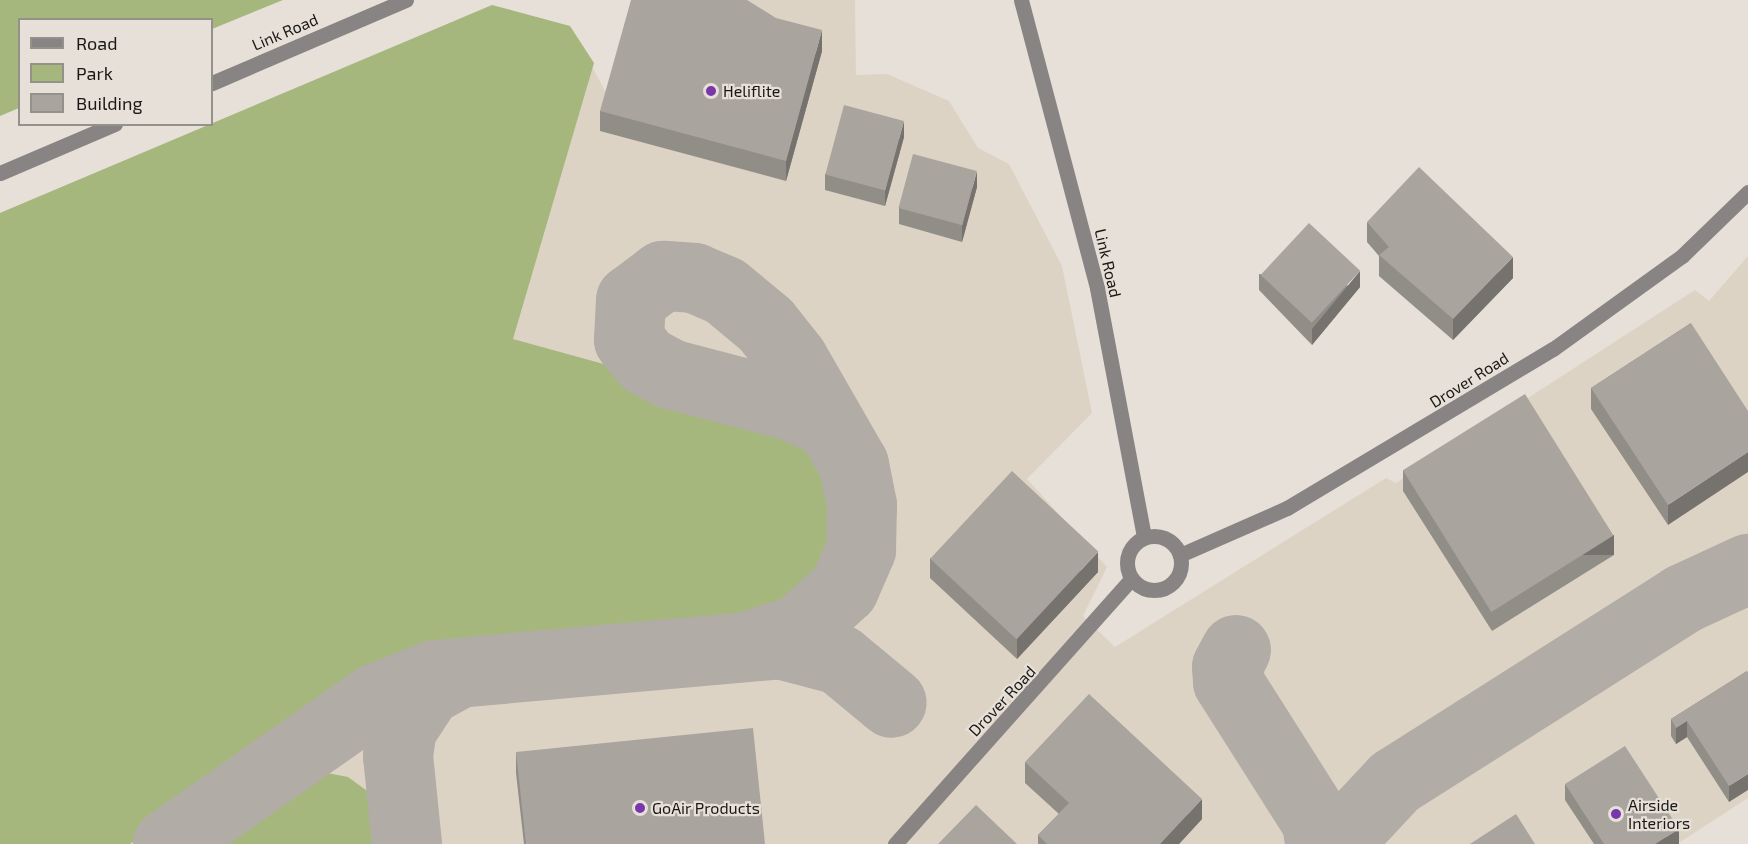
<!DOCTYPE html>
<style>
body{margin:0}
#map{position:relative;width:1748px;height:844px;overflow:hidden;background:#e6e0d8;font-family:"Exo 2",sans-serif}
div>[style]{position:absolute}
.built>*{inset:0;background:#ddd3c5}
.green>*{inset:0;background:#a5b77d}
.taxiway>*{height:70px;margin:-35px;padding:0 35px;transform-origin:35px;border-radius:35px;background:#b2aca6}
.minor>*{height:15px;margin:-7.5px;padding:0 7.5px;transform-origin:7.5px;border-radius:7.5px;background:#898484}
.minor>.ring{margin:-7.5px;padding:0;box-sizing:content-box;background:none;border:15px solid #898484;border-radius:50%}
.wall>*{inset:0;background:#918d87}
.shaded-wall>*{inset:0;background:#76736e;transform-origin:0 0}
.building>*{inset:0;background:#a9a49d;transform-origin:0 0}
.dots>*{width:16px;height:16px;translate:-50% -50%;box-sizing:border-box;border:3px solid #e6e0d8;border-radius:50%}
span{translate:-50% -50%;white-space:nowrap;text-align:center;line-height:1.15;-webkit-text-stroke:4.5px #e6e0d8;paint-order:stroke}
.street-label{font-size:16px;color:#1a1815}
.poi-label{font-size:16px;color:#1a1815}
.left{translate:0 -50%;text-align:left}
.legend{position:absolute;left:18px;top:18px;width:195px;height:108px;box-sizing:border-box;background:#e6e0d8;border:2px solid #94908a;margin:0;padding:8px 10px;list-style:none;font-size:18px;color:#1a1815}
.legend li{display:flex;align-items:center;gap:12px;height:30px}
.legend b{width:30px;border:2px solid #94908a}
</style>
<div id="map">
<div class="built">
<div style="clip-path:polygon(635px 0,855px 0,856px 75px,887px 74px,949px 101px,978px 148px,1009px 164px,1062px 266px,1092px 413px,1027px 479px,1107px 567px,1083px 616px,1115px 647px,1386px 478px,1396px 483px,1695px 290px,1709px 301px,1748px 256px,1748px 798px,1677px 844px,0 844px,0 213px,212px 124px,570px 27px,608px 96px)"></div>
</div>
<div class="green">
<div style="clip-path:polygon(0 0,283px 0,212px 29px,212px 20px,20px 20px,19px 108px,0 116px)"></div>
<div style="clip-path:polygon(492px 5px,570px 26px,594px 63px,513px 339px,792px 416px,815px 432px,842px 472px,850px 533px,843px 564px,804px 607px,766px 623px,471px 646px,389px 664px,130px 844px,0 844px,0 213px)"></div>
<div style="clip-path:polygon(322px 772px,348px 777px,370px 793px,379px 808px,386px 844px,207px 844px,298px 780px)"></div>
</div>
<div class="taxiway">
<div style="left:755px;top:644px;width:46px;rotate:-17.7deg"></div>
<div style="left:799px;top:630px;width:61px;rotate:-42.3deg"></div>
<div style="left:844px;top:589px;width:43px;rotate:-66.4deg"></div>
<div style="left:861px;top:550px;width:45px;rotate:-88.7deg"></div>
<div style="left:862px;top:505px;width:41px;rotate:-101.3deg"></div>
<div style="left:854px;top:465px;width:122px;rotate:-119.9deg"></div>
<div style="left:793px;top:359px;width:43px;rotate:-128.5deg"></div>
<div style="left:766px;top:325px;width:53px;rotate:-140.3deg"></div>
<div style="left:725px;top:291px;width:33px;rotate:-157deg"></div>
<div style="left:695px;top:278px;width:32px;rotate:-176deg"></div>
<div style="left:663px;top:276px;width:40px;rotate:143deg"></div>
<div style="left:631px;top:300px;width:40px;rotate:92.9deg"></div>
<div style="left:629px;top:340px;width:27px;rotate:51deg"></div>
<div style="left:646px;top:361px;width:27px;rotate:28deg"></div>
<div style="left:670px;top:374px;width:126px;rotate:14.7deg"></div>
<div style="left:792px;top:406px;width:38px;rotate:25deg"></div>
<div style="left:1236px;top:650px;width:19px;rotate:118deg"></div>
<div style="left:1227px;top:667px;width:15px;rotate:86deg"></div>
<div style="left:1228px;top:682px;width:166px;rotate:57.6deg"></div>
<div style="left:1317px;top:822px;width:22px;rotate:82deg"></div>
<div style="left:168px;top:844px;width:253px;rotate:-35deg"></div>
<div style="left:375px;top:699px;width:65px;rotate:-21.8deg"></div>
<div style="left:435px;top:675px;width:345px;rotate:-5.1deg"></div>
<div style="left:779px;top:644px;width:63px;rotate:14.7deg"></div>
<div style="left:840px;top:660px;width:67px;rotate:39.6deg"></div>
<div style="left:407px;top:844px;width:88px;rotate:-95.8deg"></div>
<div style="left:398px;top:756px;width:27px;rotate:-82deg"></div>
<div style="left:402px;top:729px;width:45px;rotate:-56.7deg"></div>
<div style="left:427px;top:691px;width:37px;rotate:-29deg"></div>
<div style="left:1337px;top:844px;width:85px;rotate:-46.9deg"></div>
<div style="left:1395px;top:782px;width:341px;rotate:-32.4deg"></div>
<div style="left:1683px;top:599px;width:72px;rotate:-24.8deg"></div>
</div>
<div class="minor">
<div style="left:1021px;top:0;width:298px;rotate:75.2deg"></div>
<div style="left:1097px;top:288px;width:253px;rotate:79.3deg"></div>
<div style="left:212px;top:83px;width:211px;rotate:-23.2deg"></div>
<div style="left:0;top:173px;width:125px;rotate:-23.1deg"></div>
<div class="ring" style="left:1127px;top:536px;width:39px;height:39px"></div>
<div style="left:1180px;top:555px;width:117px;rotate:-23.7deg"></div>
<div style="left:1287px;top:508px;width:310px;rotate:-30.9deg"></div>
<div style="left:1553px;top:349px;width:159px;rotate:-35.8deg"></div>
<div style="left:1682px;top:256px;width:92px;rotate:-44.1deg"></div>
<div style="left:895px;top:844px;width:355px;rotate:-48.3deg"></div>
</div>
<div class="wall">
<div style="clip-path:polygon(822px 51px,786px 181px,600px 131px,600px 111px)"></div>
<div style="clip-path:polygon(904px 137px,885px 206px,825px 190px,825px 174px)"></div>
<div style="clip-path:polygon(977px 187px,962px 242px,899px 224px,899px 208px)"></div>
<div style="clip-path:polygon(1367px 222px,1513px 278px,1453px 340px,1379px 276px,1379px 256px,1367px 242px)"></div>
<div style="clip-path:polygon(1259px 274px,1360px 287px,1312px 345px,1259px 290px)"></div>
<div style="clip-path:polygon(1691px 323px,1668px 525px,1591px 409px,1591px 388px)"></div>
<div style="clip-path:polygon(1403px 470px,1614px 555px,1492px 631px,1403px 491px)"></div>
<div style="clip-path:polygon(930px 558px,1098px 572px,1017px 659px,930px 578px)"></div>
<div style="clip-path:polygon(1747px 671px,1729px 802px,1687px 737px,1676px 744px,1671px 736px,1671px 719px)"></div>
<div style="clip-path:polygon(516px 752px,765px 844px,524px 844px,516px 773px)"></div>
<div style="clip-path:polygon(1025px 762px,1202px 819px,1179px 844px,1038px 844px,1038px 835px,1059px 814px,1025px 783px)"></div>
<div style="clip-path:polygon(1565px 784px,1679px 844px,1594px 844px,1565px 800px)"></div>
</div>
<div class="shaded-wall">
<div style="clip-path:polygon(822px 30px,822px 51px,786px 181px,786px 161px)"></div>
<div style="clip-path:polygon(904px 121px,904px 137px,885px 206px,885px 190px)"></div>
<div style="clip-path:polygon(977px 171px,977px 187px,962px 242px,962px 226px)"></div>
<div style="clip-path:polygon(1513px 257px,1513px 278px,1453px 340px,1453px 319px)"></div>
<div style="clip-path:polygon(1360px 271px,1360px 287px,1312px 345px,1312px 329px)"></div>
<div style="clip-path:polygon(1748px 452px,1748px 472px,1668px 525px,1668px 505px)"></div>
<div style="left:1614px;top:535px;width:20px;height:144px;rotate:90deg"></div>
<div style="clip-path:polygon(1098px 552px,1098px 572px,1017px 659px,1017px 639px)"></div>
<div style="clip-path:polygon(1687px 721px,1687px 737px,1676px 744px,1676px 728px)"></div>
<div style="clip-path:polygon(1748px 774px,1748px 790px,1729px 802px,1729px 786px)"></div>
<div style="clip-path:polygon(1202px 799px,1202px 819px,1179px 844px,1160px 844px)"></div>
<div style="clip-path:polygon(1679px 829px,1679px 844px,1655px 844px)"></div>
</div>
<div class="building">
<div style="clip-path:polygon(631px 0,747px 0,776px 18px,822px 30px,786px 161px,600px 111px)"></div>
<div style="left:844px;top:105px;width:62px;height:72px;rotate:15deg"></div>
<div style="left:913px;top:154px;width:66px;height:56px;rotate:15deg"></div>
<div style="clip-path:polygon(1419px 167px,1513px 257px,1453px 319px,1379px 255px,1389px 247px,1367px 222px)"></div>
<div style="left:1309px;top:223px;width:70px;height:71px;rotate:43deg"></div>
<div style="clip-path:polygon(1691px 323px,1748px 411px,1748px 452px,1668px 505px,1591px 388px)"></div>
<div style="left:1525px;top:394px;width:167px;height:144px;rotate:58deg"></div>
<div style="left:1012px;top:471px;width:118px;height:120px;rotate:43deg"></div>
<div style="clip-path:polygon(1747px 671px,1748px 672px,1748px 774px,1729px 786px,1687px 721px,1676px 728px,1671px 719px)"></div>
<div style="clip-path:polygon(1089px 694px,1202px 799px,1160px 844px,1047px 844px,1038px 835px,1069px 803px,1025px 762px)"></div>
<div style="clip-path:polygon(753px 728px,765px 844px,526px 844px,516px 752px)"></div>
<div style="clip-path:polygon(1625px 746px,1679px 829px,1655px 844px,1604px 844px,1565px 784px)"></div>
<div style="clip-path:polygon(976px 805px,1017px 844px,938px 844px)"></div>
<div style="clip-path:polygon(1516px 814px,1535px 844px,1470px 844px)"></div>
</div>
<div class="dots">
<div style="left:711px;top:91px;background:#7937ab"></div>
<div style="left:640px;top:808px;background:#7937ab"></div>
<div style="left:1616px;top:814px;background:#7937ab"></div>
</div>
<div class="street-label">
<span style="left:285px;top:32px;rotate:-23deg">Link Road</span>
<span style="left:1108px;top:263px;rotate:77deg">Link Road</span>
<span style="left:1469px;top:380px;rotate:-32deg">Drover Road</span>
<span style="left:1002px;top:701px;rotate:-47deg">Drover Road</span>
</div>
<div class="poi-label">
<span class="left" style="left:723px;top:91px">Heliflite</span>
<span class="left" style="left:1628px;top:814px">Airside<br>Interiors</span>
<span class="left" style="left:652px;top:808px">GoAir Products</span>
</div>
<ul class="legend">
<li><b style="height:8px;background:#898484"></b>Road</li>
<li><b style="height:16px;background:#a5b77d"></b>Park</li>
<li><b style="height:16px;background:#a9a49d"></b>Building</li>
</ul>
</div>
